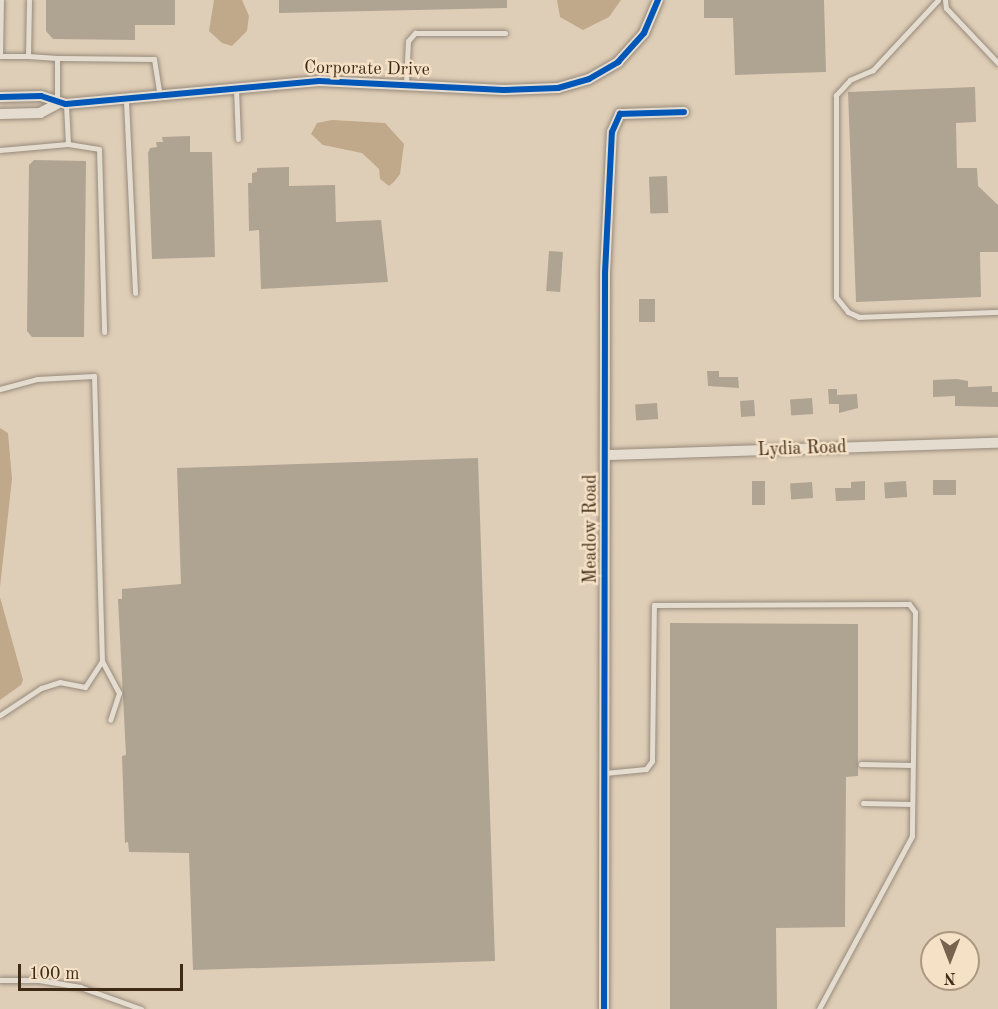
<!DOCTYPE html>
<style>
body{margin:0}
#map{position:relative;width:998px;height:1009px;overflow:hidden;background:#dfceb7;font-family:"Old Standard TT",serif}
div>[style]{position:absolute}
.water>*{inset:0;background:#c0a88a}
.building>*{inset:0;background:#afa392;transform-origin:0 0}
.roads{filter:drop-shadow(0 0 2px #968a7b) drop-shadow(0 0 2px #968a7b)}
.lane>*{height:5px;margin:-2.5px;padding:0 2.5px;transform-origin:2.5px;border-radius:2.5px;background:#e5dcd0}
.street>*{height:10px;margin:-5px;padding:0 5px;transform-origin:5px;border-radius:5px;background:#e5dcd0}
.cycleway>*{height:6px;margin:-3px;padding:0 3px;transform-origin:3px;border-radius:3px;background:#0057b8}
span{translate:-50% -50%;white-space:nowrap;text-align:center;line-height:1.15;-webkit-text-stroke:5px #f5e1c6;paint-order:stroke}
.street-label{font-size:18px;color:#3f2a16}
.north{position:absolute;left:920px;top:931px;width:60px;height:60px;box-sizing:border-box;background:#f5e1c6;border:2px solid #ac9880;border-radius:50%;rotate:180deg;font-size:16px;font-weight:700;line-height:24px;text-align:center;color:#3f2a16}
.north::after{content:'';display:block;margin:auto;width:21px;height:27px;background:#77634e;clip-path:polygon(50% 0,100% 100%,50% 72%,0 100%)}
.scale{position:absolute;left:18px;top:964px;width:165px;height:27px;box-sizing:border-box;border:3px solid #3f2a16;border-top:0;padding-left:8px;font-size:18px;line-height:21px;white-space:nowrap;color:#3f2a16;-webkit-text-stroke:4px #f5e1c6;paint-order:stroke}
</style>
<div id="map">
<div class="water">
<div style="clip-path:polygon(214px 0,242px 0,249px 16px,247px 31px,232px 46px,222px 43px,209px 31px)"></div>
<div style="clip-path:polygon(557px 0,621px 0,609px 17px,583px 30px,560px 17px)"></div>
<div style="clip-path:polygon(332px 120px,385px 123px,404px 144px,400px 174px,394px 182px,389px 186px,380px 179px,379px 169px,362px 153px,323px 145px,311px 134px,317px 123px)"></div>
<div style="clip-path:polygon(0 428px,8px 433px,12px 479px,0 587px)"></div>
<div style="clip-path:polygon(0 597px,23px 680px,21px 685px,0 700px)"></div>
</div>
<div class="building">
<div style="clip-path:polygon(46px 0,175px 0,175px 25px,135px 25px,135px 40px,53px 39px,46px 31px)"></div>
<div style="clip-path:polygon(279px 0,507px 0,507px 8px,279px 13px)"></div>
<div style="clip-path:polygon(704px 0,824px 0,826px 72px,735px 75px,733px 18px,704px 18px)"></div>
<div style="clip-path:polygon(975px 87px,976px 122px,956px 123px,957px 168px,977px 168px,978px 186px,998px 205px,998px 252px,980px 252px,981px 297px,856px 302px,848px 92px)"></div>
<div style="clip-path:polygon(190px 136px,190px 152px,212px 152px,215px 257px,152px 259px,148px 153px,150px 148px,157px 147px,156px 142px,163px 142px,162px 137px)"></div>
<div style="clip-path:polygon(34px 160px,86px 161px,84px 337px,32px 337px,27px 331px,29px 165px)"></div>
<div style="clip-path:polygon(289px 167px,289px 186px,335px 185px,336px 222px,381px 220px,388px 282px,261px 289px,259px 230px,249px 231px,248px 183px,252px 183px,252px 173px,257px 172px,257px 168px)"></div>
<div style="left:667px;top:176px;width:37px;height:18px;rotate:88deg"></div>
<div style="left:549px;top:251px;width:14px;height:40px;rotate:4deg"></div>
<div style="left:639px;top:299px;width:16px;height:23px"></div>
<div style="clip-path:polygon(707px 371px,719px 371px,719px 377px,738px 377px,739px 388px,708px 386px)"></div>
<div style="clip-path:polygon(957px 379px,968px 381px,968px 387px,992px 386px,992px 392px,998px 392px,998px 407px,955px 406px,955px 396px,933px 397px,933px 380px)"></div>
<div style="clip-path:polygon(828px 389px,837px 389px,837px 395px,857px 394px,858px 408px,839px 413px,839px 404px,829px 404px)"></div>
<div style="left:812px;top:398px;width:16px;height:22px;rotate:86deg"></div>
<div style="left:754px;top:400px;width:16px;height:14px;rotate:86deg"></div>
<div style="left:657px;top:403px;width:16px;height:22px;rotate:86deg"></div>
<div style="clip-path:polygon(478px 458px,495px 961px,193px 970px,189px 853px,129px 852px,128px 842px,125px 843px,122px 756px,126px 755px,118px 599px,122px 599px,122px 589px,181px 584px,177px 468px)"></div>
<div style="left:956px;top:480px;width:15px;height:23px;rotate:90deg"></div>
<div style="left:752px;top:481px;width:13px;height:24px"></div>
<div style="clip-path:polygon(865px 481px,865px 500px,836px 501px,835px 488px,851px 488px,851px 482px)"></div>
<div style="left:906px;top:481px;width:16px;height:22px;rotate:86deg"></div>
<div style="left:812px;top:482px;width:16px;height:22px;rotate:86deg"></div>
<div style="clip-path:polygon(670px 623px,858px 624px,858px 776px,846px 777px,845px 927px,776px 928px,777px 1009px,670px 1009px)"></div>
</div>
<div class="roads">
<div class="lane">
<div style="left:1px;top:0;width:56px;rotate:91deg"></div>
<div style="left:0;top:56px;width:28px"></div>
<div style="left:29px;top:0;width:56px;rotate:91deg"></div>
<div style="left:28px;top:56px;width:29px;rotate:4deg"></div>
<div style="left:57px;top:58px;width:44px;rotate:90deg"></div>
<div style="left:938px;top:0;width:96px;rotate:132.9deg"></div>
<div style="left:873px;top:70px;width:25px;rotate:157deg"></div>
<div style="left:850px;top:80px;width:21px;rotate:133deg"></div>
<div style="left:836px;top:95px;width:202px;rotate:90deg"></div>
<div style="left:836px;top:297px;width:19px;rotate:51deg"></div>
<div style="left:848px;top:312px;width:12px;rotate:24deg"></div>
<div style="left:859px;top:317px;width:139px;rotate:-2.1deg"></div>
<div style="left:945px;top:0;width:8px;rotate:83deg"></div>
<div style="left:946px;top:8px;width:76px;rotate:46.6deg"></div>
<div style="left:57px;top:58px;width:97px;rotate:0.6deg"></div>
<div style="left:154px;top:59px;width:36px;rotate:81deg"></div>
<div style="left:406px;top:83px;width:42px;rotate:-87.3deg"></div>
<div style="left:408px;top:41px;width:11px;rotate:-49deg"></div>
<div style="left:415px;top:33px;width:90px"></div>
<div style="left:236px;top:88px;width:51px;rotate:87.8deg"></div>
<div style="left:126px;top:101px;width:192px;rotate:87.3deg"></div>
<div style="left:68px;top:144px;width:31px;rotate:9deg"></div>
<div style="left:99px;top:149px;width:183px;rotate:88.4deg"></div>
<div style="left:0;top:150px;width:68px;rotate:-5deg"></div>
<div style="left:68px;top:144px;width:40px;rotate:-92.9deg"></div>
<div style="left:0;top:389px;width:38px;rotate:-15deg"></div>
<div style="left:37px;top:379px;width:57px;rotate:-3deg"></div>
<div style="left:94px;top:376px;width:285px;rotate:88.4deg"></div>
<div style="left:102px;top:661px;width:31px;rotate:123deg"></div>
<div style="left:85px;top:687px;width:25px;rotate:-169deg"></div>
<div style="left:60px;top:682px;width:20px;rotate:162deg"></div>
<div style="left:41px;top:688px;width:49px;rotate:146.6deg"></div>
<div style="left:102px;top:661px;width:36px;rotate:62deg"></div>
<div style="left:119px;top:693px;width:28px;rotate:108deg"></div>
<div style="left:861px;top:764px;width:51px;rotate:1.1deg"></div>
<div style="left:605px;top:773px;width:41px;rotate:-5.6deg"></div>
<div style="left:646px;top:769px;width:10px;rotate:-53deg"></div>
<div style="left:652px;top:761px;width:156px;rotate:-89.3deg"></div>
<div style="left:654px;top:605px;width:255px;rotate:-0.2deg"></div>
<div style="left:909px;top:604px;width:10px;rotate:53deg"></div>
<div style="left:915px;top:612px;width:224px;rotate:90.8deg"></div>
<div style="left:912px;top:836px;width:196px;rotate:118.3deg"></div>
<div style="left:863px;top:803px;width:49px;rotate:1.2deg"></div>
<div style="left:0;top:980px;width:39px"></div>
<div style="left:39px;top:980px;width:42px;rotate:9.7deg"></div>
<div style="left:80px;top:987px;width:65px;rotate:19.8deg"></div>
</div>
<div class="street">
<div style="left:0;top:97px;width:41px;rotate:-1.4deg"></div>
<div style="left:41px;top:96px;width:26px;rotate:18deg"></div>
<div style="left:66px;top:104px;width:254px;rotate:-5.2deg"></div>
<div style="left:319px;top:81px;width:185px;rotate:2.8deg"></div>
<div style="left:504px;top:90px;width:54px;rotate:-2.1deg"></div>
<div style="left:558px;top:88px;width:32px;rotate:-16deg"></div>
<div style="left:589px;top:79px;width:34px;rotate:-30deg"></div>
<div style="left:618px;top:62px;width:39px;rotate:-48deg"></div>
<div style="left:644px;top:33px;width:36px;rotate:-67deg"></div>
<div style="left:0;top:114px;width:40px;rotate:-1.4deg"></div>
<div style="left:40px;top:113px;width:19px;rotate:-28deg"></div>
<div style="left:606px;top:455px;width:392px;rotate:-1.8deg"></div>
<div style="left:604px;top:1009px;width:736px;rotate:-89.92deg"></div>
<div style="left:605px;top:273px;width:141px;rotate:-87.2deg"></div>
<div style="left:612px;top:132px;width:20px;rotate:-66deg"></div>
<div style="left:620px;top:114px;width:64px;rotate:-1.8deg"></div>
</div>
</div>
<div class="cycleway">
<div style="left:0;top:97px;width:41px;rotate:-1.4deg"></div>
<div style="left:41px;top:96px;width:26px;rotate:18deg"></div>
<div style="left:66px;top:104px;width:254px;rotate:-5.2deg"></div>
<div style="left:319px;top:81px;width:185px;rotate:2.8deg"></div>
<div style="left:504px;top:90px;width:54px;rotate:-2.1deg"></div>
<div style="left:558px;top:88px;width:32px;rotate:-16deg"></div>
<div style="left:589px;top:79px;width:34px;rotate:-30deg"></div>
<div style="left:618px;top:62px;width:39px;rotate:-48deg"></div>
<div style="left:644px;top:33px;width:36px;rotate:-67deg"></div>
<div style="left:604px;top:1009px;width:736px;rotate:-89.92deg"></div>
<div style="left:605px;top:273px;width:141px;rotate:-87.2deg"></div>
<div style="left:612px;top:132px;width:20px;rotate:-66deg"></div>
<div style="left:620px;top:114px;width:64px;rotate:-1.8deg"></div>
</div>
<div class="street-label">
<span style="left:367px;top:69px;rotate:1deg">Corporate Drive</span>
<span style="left:802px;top:449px;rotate:-2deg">Lydia Road</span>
<span style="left:591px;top:529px;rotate:-90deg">Meadow Road</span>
</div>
<div class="north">N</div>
<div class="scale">100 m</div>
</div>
